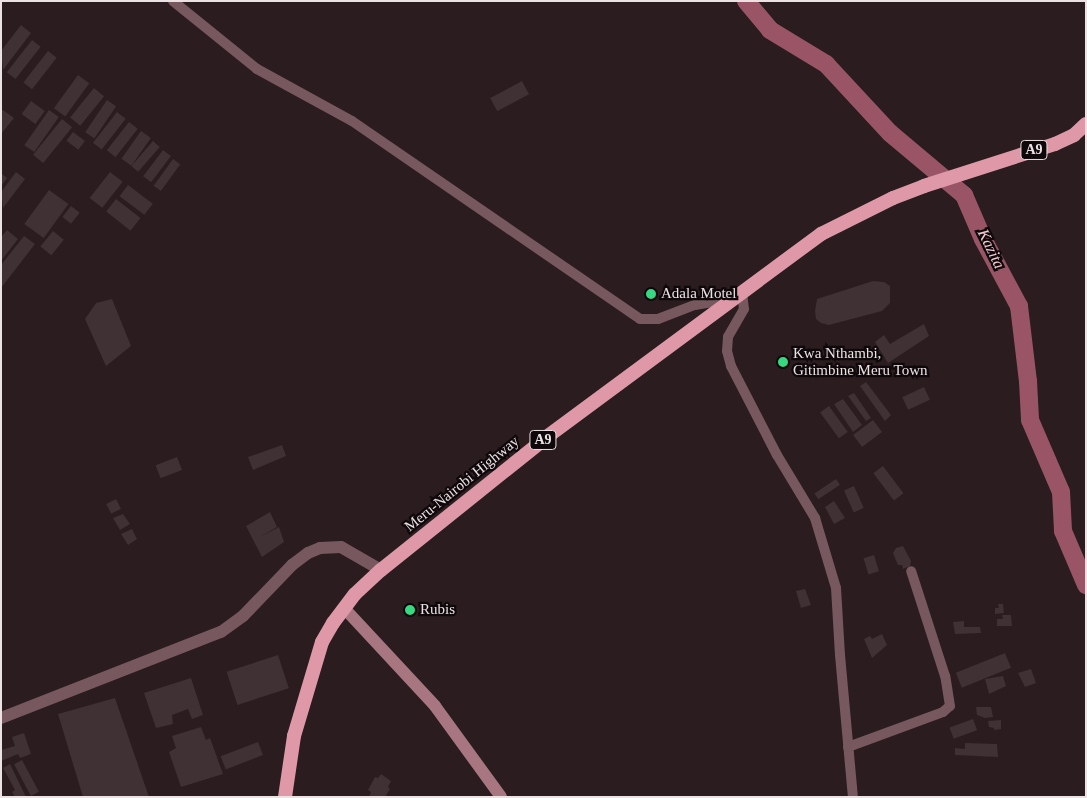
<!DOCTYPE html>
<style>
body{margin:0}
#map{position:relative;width:1087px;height:798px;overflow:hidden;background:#2a1c1f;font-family:"Times New Roman",serif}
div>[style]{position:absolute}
.river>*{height:18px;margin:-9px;padding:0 9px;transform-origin:9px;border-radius:9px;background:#956}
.building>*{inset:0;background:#3f3134;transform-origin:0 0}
.minor>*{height:10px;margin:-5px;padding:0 5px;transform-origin:5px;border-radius:5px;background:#76585e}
.tertiary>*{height:12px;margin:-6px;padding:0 6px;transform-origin:6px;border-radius:6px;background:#76585e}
.secondary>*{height:12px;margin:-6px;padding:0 6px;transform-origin:6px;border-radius:6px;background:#a77681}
.trunk>*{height:14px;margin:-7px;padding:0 7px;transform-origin:7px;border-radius:7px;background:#de98a8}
.dots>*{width:14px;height:14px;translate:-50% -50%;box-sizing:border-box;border:2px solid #0e080a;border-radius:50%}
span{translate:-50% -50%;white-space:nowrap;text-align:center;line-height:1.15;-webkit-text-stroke:4.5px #0e080a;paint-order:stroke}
.shield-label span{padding:1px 4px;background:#0e080a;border:1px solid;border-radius:4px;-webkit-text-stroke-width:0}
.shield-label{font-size:14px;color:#ece2e4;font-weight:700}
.poi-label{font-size:15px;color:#ece2e4}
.left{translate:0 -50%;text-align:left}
.street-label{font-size:15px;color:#ece2e4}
.water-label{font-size:16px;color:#f4cad3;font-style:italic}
.frame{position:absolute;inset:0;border:2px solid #ece2e4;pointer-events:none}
</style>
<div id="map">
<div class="river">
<div style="left:746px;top:1px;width:38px;rotate:50deg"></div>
<div style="left:770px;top:30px;width:66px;rotate:31.3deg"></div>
<div style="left:826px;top:64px;width:94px;rotate:47.2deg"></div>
<div style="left:890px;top:133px;width:97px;rotate:40deg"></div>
<div style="left:964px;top:195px;width:48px;rotate:66.6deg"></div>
<div style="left:983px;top:239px;width:76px;rotate:61.8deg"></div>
<div style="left:1019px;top:306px;width:76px;rotate:83.2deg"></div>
<div style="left:1028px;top:381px;width:39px;rotate:87deg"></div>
<div style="left:1030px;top:420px;width:78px;rotate:66.7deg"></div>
<div style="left:1061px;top:492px;width:39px;rotate:87deg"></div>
<div style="left:1063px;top:531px;width:59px;rotate:66.9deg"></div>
</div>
<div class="building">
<div style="clip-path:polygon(21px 25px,31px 33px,3px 70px,1px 51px)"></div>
<div style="left:32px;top:40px;width:11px;height:41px;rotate:38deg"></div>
<div style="left:48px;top:51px;width:11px;height:40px;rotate:38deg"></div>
<div style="left:78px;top:75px;width:14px;height:41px;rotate:36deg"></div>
<div style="left:522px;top:81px;width:15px;height:36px;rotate:62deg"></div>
<div style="left:94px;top:88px;width:13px;height:38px;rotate:39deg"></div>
<div style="left:107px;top:100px;width:11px;height:39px;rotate:34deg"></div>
<div style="left:31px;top:101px;width:17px;height:16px;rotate:36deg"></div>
<div style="clip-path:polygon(3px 110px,14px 118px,1px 134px,1px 112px)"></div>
<div style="left:49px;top:110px;width:12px;height:43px;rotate:35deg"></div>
<div style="left:117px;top:112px;width:11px;height:39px;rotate:38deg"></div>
<div style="left:62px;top:119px;width:13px;height:46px;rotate:39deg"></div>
<div style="left:129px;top:122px;width:11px;height:36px;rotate:38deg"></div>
<div style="left:141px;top:131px;width:12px;height:34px;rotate:35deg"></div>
<div style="left:73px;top:132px;width:15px;height:11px;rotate:37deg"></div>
<div style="left:153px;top:141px;width:9px;height:33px;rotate:41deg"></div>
<div style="left:163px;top:150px;width:10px;height:33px;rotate:37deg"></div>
<div style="left:173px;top:159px;width:9px;height:33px;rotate:36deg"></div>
<div style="clip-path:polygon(16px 172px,25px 179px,3px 208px,1px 192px)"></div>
<div style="left:110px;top:172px;width:16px;height:33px;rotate:38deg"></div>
<div style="clip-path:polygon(1px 173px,7px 178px,1px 186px)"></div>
<div style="left:128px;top:185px;width:31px;height:14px;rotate:37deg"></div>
<div style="left:49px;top:190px;width:24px;height:42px;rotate:36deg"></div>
<div style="left:116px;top:199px;width:31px;height:16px;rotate:38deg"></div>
<div style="left:71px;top:206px;width:11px;height:14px;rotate:38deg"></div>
<div style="clip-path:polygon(7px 230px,18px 239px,1px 261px,1px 237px)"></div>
<div style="left:53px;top:231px;width:14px;height:20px;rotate:39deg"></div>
<div style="clip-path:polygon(24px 236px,35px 244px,1px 288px,1px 265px)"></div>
<div style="clip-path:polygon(873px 281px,884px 282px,890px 286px,890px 303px,882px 311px,829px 325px,821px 323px,816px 319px,815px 311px,817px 299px)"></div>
<div style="clip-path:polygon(112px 299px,131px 346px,106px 366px,85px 319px,96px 303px)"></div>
<div style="clip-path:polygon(924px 324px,929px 336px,888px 363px,875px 342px,884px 335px,890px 344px)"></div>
<div style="clip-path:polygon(866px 382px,891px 415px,885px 421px,860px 386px)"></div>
<div style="left:924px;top:387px;width:14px;height:24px;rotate:65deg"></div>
<div style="clip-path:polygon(854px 393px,871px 418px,866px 421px,848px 396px)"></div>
<div style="clip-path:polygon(843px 399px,862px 425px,853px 432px,834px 404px)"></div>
<div style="left:829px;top:406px;width:32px;height:11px;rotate:54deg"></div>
<div style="left:873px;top:420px;width:15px;height:25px;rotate:53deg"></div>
<div style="clip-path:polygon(282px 445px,286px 456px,253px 470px,248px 457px)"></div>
<div style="left:177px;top:457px;width:14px;height:23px;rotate:69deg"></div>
<div style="left:883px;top:466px;width:34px;height:12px;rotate:53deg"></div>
<div style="left:836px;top:479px;width:7px;height:26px;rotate:56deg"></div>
<div style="left:854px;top:486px;width:24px;height:11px;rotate:66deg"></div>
<div style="left:116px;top:499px;width:11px;height:11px;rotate:63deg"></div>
<div style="clip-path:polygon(834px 501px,845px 518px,834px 524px,825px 507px)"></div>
<div style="clip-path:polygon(270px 512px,277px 527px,260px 537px,279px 527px,284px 542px,262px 557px,246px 526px)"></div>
<div style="clip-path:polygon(123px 514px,130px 524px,120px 530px,113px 518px)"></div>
<div style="clip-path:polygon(132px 529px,137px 539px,128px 545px,121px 534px)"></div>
<div style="clip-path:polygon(903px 546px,911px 561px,910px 566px,903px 569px,902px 565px,898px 565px,893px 553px,896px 548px)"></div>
<div style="left:874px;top:555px;width:17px;height:11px;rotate:73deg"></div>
<div style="clip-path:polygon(805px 589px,811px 605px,801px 608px,796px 591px)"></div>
<div style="clip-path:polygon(998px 604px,1003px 604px,1004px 613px,995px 614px,995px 608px,999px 608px)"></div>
<div style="clip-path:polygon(1002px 615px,1011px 615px,1012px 626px,997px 626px,997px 619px,1003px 619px)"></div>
<div style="clip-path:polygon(964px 621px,964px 627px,980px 627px,981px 633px,955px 634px,953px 622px)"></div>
<div style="clip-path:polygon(882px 634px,887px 645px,872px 658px,864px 639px,870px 636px,872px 639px)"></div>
<div style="left:1005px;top:653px;width:16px;height:53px;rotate:68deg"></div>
<div style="left:278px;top:655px;width:35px;height:54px;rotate:72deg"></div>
<div style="clip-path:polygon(1031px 669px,1036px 683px,1025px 687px,1018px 673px)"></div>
<div style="clip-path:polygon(1003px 676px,1006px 686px,989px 694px,985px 679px)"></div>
<div style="clip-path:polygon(191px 678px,203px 715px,192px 719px,188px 709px,172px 715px,173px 724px,156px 728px,144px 693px)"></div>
<div style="clip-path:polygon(115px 698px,149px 797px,83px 797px,58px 714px)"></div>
<div style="clip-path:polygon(976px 707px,991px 707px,993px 717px,985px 718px,977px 715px)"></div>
<div style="left:973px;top:719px;width:12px;height:25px;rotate:70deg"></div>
<div style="clip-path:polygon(1001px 720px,1001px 729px,994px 730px,994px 728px,989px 727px,988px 721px)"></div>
<div style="clip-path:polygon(201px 727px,206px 740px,210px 738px,223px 774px,181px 787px,169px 752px,176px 748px,172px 736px)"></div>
<div style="clip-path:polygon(24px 733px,31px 754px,20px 758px,18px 754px,1px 761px,1px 750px,15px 746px,12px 737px)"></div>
<div style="left:258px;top:742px;width:14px;height:40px;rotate:69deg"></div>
<div style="clip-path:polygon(965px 743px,997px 744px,998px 757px,955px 755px,955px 748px,965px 749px)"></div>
<div style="left:22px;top:760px;width:36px;height:9px;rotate:62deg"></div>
<div style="clip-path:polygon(10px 764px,26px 797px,15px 797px,12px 792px,15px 790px,3px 768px)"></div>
<div style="clip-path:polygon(381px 774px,391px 781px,388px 787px,390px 789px,385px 797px,369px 797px,371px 792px,368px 790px,375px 777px,378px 778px)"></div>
</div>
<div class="minor">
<div style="left:173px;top:1px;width:108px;rotate:39deg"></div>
<div style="left:257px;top:69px;width:108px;rotate:28.7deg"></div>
<div style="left:352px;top:121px;width:349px;rotate:34.5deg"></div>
<div style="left:640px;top:319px;width:18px"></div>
<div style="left:658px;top:319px;width:40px;rotate:-21deg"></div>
<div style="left:695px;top:305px;width:39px;rotate:-10deg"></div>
<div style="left:742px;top:291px;width:18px;rotate:84deg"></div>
<div style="left:744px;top:309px;width:32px;rotate:120deg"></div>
<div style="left:728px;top:337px;width:14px;rotate:94deg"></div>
<div style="left:727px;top:351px;width:16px;rotate:75deg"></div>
<div style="left:731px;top:366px;width:100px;rotate:62.7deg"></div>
<div style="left:777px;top:455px;width:74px;rotate:58.9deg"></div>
<div style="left:815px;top:518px;width:73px;rotate:73.3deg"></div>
<div style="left:836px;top:588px;width:67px;rotate:86.6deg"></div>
<div style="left:840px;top:655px;width:143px;rotate:84.8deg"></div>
<div style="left:848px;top:747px;width:101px;rotate:-20.2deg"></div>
<div style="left:943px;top:712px;width:9px;rotate:-41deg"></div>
<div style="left:950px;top:706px;width:30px;rotate:-99deg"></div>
<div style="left:945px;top:676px;width:110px;rotate:-107.9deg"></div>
</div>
<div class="tertiary">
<div style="left:1px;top:718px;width:236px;rotate:-21.4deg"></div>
<div style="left:221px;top:632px;width:27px;rotate:-36deg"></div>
<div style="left:243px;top:616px;width:71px;rotate:-46.1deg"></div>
<div style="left:292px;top:565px;width:20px;rotate:-37deg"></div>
<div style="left:308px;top:553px;width:13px;rotate:-23deg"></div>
<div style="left:320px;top:548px;width:21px;rotate:-3deg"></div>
<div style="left:341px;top:547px;width:46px;rotate:29.9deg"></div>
</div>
<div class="secondary">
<div style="left:345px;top:609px;width:132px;rotate:47.1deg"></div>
<div style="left:435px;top:706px;width:112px;rotate:54deg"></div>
</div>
<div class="trunk">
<div style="left:285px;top:797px;width:62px;rotate:-81.6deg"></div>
<div style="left:294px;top:736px;width:98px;rotate:-73.4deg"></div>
<div style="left:322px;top:642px;width:22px;rotate:-60deg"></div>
<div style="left:333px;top:623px;width:36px;rotate:-53deg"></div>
<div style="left:355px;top:594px;width:35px;rotate:-43deg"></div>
<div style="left:381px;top:570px;width:214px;rotate:-38.7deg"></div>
<div style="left:548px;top:436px;width:340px;rotate:-36.5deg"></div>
<div style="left:821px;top:234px;width:80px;rotate:-26.6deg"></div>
<div style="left:893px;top:198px;width:33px;rotate:-21deg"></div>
<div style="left:924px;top:186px;width:138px;rotate:-17.8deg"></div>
<div style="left:1055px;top:144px;width:21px;rotate:-25deg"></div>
<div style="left:1074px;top:135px;width:16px;rotate:-43deg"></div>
</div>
<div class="dots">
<div style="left:651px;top:294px;background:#36d881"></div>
<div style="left:783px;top:362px;background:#36d881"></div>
<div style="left:410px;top:610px;background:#36d881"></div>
</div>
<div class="shield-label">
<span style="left:1034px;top:150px">A9</span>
<span style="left:543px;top:440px">A9</span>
</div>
<div class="poi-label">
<span class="left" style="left:661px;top:294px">Adala Motel</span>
<span class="left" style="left:793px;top:362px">Kwa Nthambi,<br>Gitimbine Meru Town</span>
<span class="left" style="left:420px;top:610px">Rubis</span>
</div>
<div class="street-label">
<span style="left:462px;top:484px;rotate:-39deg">Meru-Nairobi Highway</span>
</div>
<div class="water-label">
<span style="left:991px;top:249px;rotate:64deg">Kazita</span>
</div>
<div class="frame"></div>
</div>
